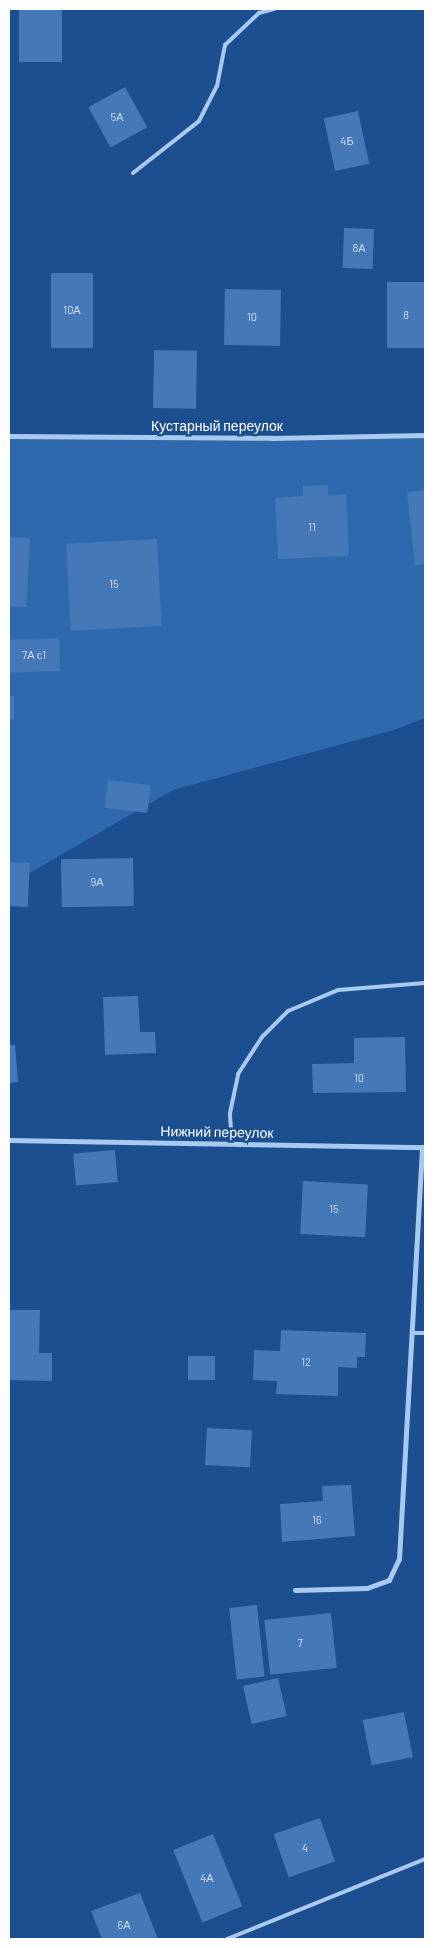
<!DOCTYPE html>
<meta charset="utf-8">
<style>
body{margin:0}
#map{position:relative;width:434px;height:1948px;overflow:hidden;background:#1b4f8f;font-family:Barlow,sans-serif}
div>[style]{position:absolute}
.green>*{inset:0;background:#2e69ad}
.building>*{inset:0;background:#4478b7;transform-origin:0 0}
.service>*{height:4px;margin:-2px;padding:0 2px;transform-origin:2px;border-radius:2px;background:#a9c9ee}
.minor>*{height:5px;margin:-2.5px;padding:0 2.5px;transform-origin:2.5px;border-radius:2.5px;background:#a9c9ee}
span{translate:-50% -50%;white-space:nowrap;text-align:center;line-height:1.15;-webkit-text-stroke:5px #1b4f8f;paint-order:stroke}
.number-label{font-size:11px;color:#d0dded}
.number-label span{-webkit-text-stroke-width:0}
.street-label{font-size:14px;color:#fff}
.frame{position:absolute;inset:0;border:10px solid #fff;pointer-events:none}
</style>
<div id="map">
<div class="green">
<div style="clip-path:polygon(425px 435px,425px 718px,394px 730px,173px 790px,9px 885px,9px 436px,272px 438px)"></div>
</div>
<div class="building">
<div style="left:19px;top:9px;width:43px;height:53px"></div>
<div style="left:125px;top:87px;width:46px;height:42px;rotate:61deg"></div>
<div style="left:358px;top:111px;width:54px;height:35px;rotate:78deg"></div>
<div style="left:344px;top:228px;width:30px;height:40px;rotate:2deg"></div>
<div style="left:51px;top:273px;width:42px;height:75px"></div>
<div style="left:387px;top:282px;width:38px;height:66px"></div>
<div style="left:225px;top:289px;width:56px;height:56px;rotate:1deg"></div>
<div style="left:154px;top:350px;width:43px;height:58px;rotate:1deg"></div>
<div style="clip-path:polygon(328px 485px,328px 495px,346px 494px,349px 556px,278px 559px,275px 498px,303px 496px,303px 486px)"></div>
<div style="clip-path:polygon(425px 490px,425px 564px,415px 565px,407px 492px)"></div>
<div style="left:9px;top:537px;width:21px;height:69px;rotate:3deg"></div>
<div style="left:157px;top:539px;width:87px;height:91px;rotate:87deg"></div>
<div style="left:59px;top:638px;width:33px;height:50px;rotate:88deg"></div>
<div style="left:9px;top:696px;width:5px;height:23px"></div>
<div style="left:108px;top:780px;width:43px;height:28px;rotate:7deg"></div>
<div style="left:133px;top:858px;width:48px;height:72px;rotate:89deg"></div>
<div style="left:9px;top:862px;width:21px;height:44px;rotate:3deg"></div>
<div style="clip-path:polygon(138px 996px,140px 1032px,155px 1032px,156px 1053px,105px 1055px,103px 997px)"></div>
<div style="clip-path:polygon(405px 1037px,406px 1092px,313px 1093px,312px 1064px,354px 1063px,354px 1038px)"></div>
<div style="clip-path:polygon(9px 1045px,15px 1045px,18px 1082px,9px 1083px)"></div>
<div style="left:115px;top:1150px;width:32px;height:42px;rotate:85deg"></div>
<div style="left:303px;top:1181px;width:65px;height:53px;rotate:3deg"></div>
<div style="clip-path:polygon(9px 1310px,40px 1310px,39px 1353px,52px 1353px,52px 1381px,9px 1380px)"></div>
<div style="clip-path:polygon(281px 1330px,366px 1333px,365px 1357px,357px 1357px,357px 1368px,338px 1367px,338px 1396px,276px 1394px,277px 1381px,253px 1380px,254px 1350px,280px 1351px)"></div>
<div style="left:188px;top:1356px;width:27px;height:24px"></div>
<div style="left:207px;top:1428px;width:45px;height:37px;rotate:3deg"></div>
<div style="clip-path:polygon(351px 1485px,355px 1536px,282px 1542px,280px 1504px,323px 1501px,322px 1486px)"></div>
<div style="left:257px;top:1605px;width:72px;height:28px;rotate:84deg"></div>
<div style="left:331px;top:1613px;width:55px;height:67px;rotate:84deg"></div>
<div style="left:278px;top:1678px;width:39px;height:36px;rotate:77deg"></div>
<div style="left:404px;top:1712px;width:46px;height:42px;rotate:79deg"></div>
<div style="left:320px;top:1818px;width:46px;height:49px;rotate:71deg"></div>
<div style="left:213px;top:1834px;width:78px;height:43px;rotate:68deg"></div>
<div style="clip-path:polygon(140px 1893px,158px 1939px,102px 1939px,91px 1911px)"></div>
</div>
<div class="service">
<div style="left:133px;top:173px;width:84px;rotate:-38.2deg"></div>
<div style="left:199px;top:121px;width:39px;rotate:-63deg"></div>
<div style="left:217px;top:86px;width:42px;rotate:-79deg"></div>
<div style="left:225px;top:45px;width:47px;rotate:-43.3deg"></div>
<div style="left:259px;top:13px;width:16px;rotate:-15deg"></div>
<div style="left:232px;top:1144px;width:31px;rotate:-94deg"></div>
<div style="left:230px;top:1113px;width:40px;rotate:-78deg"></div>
<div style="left:238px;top:1074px;width:44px;rotate:-57deg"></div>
<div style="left:262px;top:1037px;width:37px;rotate:-45deg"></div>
<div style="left:288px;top:1011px;width:54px;rotate:-22.8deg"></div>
<div style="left:338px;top:990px;width:87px;rotate:-4.6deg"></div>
<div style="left:412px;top:1333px;width:13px"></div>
<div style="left:227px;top:1939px;width:214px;rotate:-22deg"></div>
</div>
<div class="minor">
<div style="left:9px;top:436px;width:263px;rotate:0.4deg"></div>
<div style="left:272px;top:438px;width:153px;rotate:-1.1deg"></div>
<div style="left:9px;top:1140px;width:416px;rotate:1deg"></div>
<div style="left:295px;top:1590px;width:72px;rotate:-1.6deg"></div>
<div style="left:367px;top:1588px;width:23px;rotate:-20deg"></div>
<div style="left:389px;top:1580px;width:23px;rotate:-65deg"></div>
<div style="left:399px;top:1559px;width:413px;rotate:-86.8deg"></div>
</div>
<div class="number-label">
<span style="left:117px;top:117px">5А</span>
<span style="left:347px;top:141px">4Б</span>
<span style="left:359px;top:248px">8А</span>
<span style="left:72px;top:310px">10А</span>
<span style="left:406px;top:315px">8</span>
<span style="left:252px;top:317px">10</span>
<span style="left:312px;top:527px">11</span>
<span style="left:114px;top:584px">15</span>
<span style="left:34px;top:655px">7А с1</span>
<span style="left:97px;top:882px">9А</span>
<span style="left:359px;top:1078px">10</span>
<span style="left:334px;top:1209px">15</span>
<span style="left:306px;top:1362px">12</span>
<span style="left:317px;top:1520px">16</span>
<span style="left:300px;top:1643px">7</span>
<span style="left:305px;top:1848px">4</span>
<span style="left:207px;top:1878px">4А</span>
<span style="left:124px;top:1925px">6А</span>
</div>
<div class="street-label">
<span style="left:217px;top:426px">Кустарный переулок</span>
<span style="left:217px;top:1132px;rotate:1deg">Нижний переулок</span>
</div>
<div class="frame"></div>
</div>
